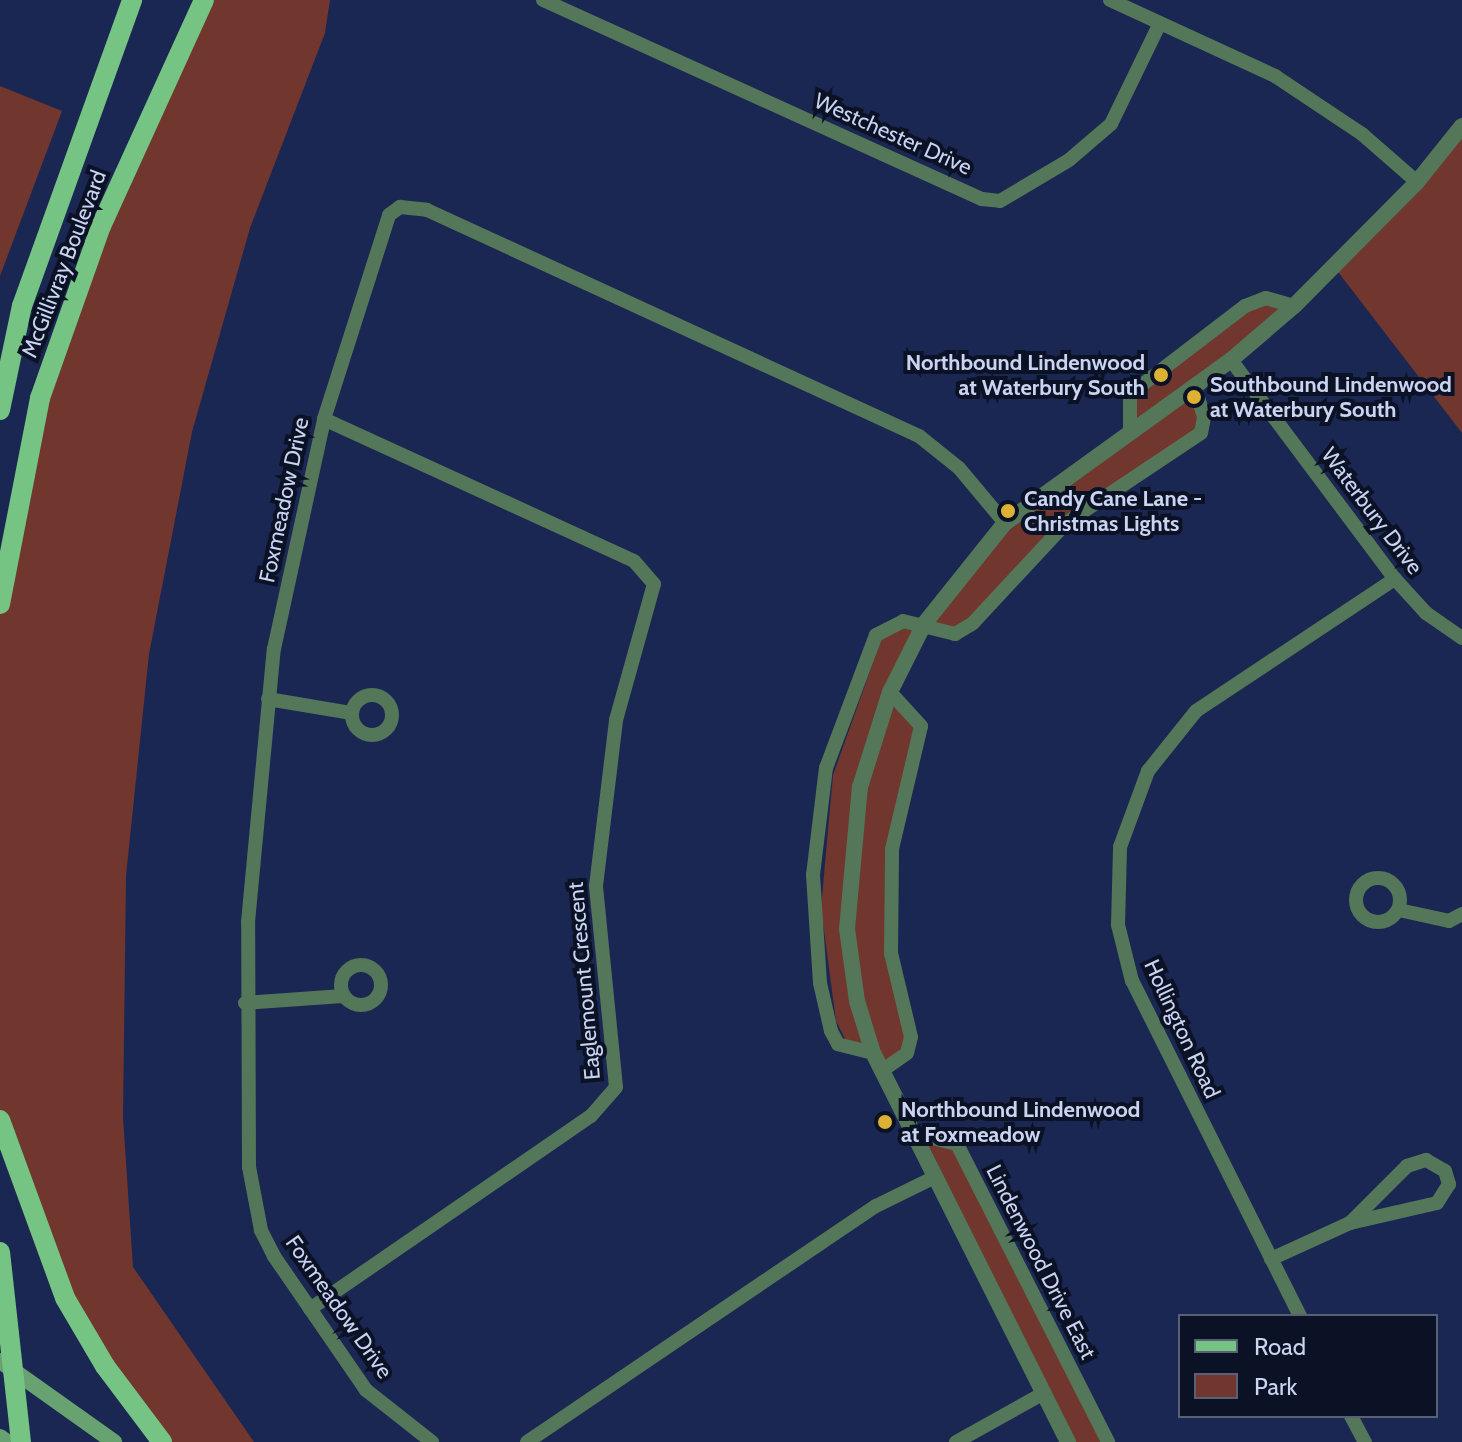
<!DOCTYPE html>
<style>
body{margin:0}
#map{position:relative;width:1462px;height:1442px;overflow:hidden;background:#1a2752;font-family:Cabin,sans-serif}
div>[style]{position:absolute}
.green>*{inset:0;background:#71362e}
.minor>*{height:14px;margin:-7px;padding:0 7px;transform-origin:7px;border-radius:7px;background:#537758}
.minor>.ring{margin:-7px;padding:0;box-sizing:content-box;background:none;border:14px solid #537758;border-radius:50%}
.tertiary>*{height:16px;margin:-8px;padding:0 8px;transform-origin:8px;border-radius:8px;background:#537758}
.secondary>*{height:16px;margin:-8px;padding:0 8px;transform-origin:8px;border-radius:8px;background:#67a270}
.primary>*{height:20px;margin:-10px;padding:0 10px;transform-origin:10px;border-radius:10px;background:#76c483}
.dots>*{width:22px;height:22px;translate:-50% -50%;box-sizing:border-box;border:4px solid #0c1225;border-radius:50%}
span{translate:-50% -50%;white-space:nowrap;text-align:center;line-height:1.15;-webkit-text-stroke:8px #0c1225;paint-order:stroke}
.street-label{font-size:22px;color:#cad4f0}
.poi-label{font-size:22px;color:#cad4f0;font-weight:700}
.right{translate:-100% -50%;text-align:right}
.left{translate:0 -50%;text-align:left}
.legend{position:absolute;left:1178px;top:1314px;width:260px;height:104px;box-sizing:border-box;background:#0c1225;border:2px solid #586076;margin:0;padding:10px 14px;list-style:none;font-size:24px;color:#cad4f0}
.legend li{display:flex;align-items:center;gap:16px;height:40px}
.legend b{width:40px;border:2px solid #586076}
</style>
<div id="map">
<div class="green">
<div style="clip-path:polygon(204px 0,330px 0,325px 33px,250px 228px,192px 432px,149px 654px,126px 876px,123px 1117px,133px 1267px,254px 1442px,162px 1442px,65px 1298px,0 1120px,0 604px,40px 398px)"></div>
<div style="clip-path:polygon(0 86px,62px 111px,0 276px)"></div>
<div style="clip-path:polygon(1462px 127px,1462px 433px,1335px 268px)"></div>
<div style="clip-path:polygon(1257px 300px,1294px 306px,1195px 387px,1201px 433px,1066px 523px,955px 634px,924px 624px,890px 691px,921px 726px,892px 849px,891px 953px,911px 1037px,883px 1070px,873px 1053px,850px 1049px,836px 1021px,821px 908px,833px 775px,884px 632px,924px 624px,1005px 523px,1129px 431px,1127px 401px)"></div>
<div style="clip-path:polygon(912px 1133px,957px 1144px,1108px 1442px,1068px 1442px)"></div>
</div>
<div class="minor">
<div style="left:543px;top:0;width:482px;rotate:24.4deg"></div>
<div style="left:982px;top:199px;width:18px;rotate:6deg"></div>
<div style="left:1000px;top:201px;width:80px;rotate:-30.7deg"></div>
<div style="left:1069px;top:160px;width:55px;rotate:-40.6deg"></div>
<div style="left:1111px;top:124px;width:112px;rotate:-64.1deg"></div>
<div style="left:1110px;top:0;width:182px;rotate:24.7deg"></div>
<div style="left:1275px;top:76px;width:105px;rotate:33.7deg"></div>
<div style="left:1362px;top:134px;width:73px;rotate:41.1deg"></div>
<div style="left:1231px;top:360px;width:274px;rotate:53.2deg"></div>
<div style="left:1395px;top:579px;width:46px;rotate:47.6deg"></div>
<div style="left:1426px;top:613px;width:44px;rotate:34.8deg"></div>
<div style="left:1130px;top:431px;width:37px;rotate:-90deg"></div>
<div style="left:1130px;top:394px;width:145px;rotate:-37.4deg"></div>
<div style="left:1245px;top:306px;width:22px;rotate:-21deg"></div>
<div style="left:1266px;top:298px;width:29px;rotate:16deg"></div>
<div class="ring" style="left:352px;top:695px;width:26px;height:26px"></div>
<div style="left:268px;top:699px;width:85px;rotate:9.5deg"></div>
<div class="ring" style="left:1356px;top:878px;width:30px;height:30px"></div>
<div style="left:1399px;top:910px;width:51px;rotate:12.4deg"></div>
<div style="left:1449px;top:921px;width:15px;rotate:-28deg"></div>
<div class="ring" style="left:341px;top:965px;width:26px;height:26px"></div>
<div style="left:245px;top:1003px;width:98px;rotate:-4.1deg"></div>
<div style="left:873px;top:1053px;width:36px;rotate:-166deg"></div>
<div style="left:838px;top:1044px;width:15px;rotate:-118deg"></div>
<div style="left:831px;top:1031px;width:49px;rotate:-102.9deg"></div>
<div style="left:820px;top:983px;width:108px;rotate:-93.7deg"></div>
<div style="left:813px;top:875px;width:108px;rotate:-83.1deg"></div>
<div style="left:826px;top:768px;width:142px;rotate:-69.4deg"></div>
<div style="left:876px;top:635px;width:30px;rotate:-27deg"></div>
<div style="left:903px;top:621px;width:54px;rotate:14deg"></div>
<div style="left:955px;top:634px;width:21px;rotate:-31deg"></div>
<div style="left:973px;top:623px;width:137px;rotate:-47.1deg"></div>
<div style="left:1066px;top:523px;width:162px;rotate:-33.7deg"></div>
<div style="left:1201px;top:433px;width:16px;rotate:-79deg"></div>
<div style="left:1204px;top:417px;width:31px;rotate:-107deg"></div>
<div style="left:883px;top:1070px;width:29px;rotate:-35deg"></div>
<div style="left:907px;top:1053px;width:16px;rotate:-76deg"></div>
<div style="left:911px;top:1037px;width:86px;rotate:-103.4deg"></div>
<div style="left:891px;top:953px;width:104px;rotate:-89.4deg"></div>
<div style="left:892px;top:849px;width:126px;rotate:-76.7deg"></div>
<div style="left:921px;top:726px;width:46px;rotate:-132.4deg"></div>
<div style="left:912px;top:1133px;width:46px;rotate:13.7deg"></div>
<div style="left:957px;top:1144px;width:334px;rotate:63.1deg"></div>
<div style="left:1426px;top:1160px;width:22px;rotate:30deg"></div>
<div style="left:1445px;top:1171px;width:14px;rotate:73deg"></div>
<div style="left:1449px;top:1184px;width:22px;rotate:122deg"></div>
<div style="left:1437px;top:1203px;width:89px;rotate:167.1deg"></div>
<div style="left:1350px;top:1223px;width:81px;rotate:-45deg"></div>
<div style="left:1407px;top:1166px;width:20px;rotate:-18deg"></div>
<div style="left:1271px;top:1259px;width:87px;rotate:-24.5deg"></div>
<div style="left:310px;top:1309px;width:341px;rotate:-34.5deg"></div>
<div style="left:591px;top:1116px;width:38px;rotate:-49deg"></div>
<div style="left:616px;top:1087px;width:202px;rotate:-95.7deg"></div>
<div style="left:596px;top:886px;width:167px;rotate:-83.1deg"></div>
<div style="left:616px;top:720px;width:141px;rotate:-74.4deg"></div>
<div style="left:654px;top:584px;width:30px;rotate:-131deg"></div>
<div style="left:634px;top:561px;width:341px;rotate:-155.4deg"></div>
<div style="left:1300px;top:1316px;width:375px;rotate:-116.6deg"></div>
<div style="left:1132px;top:981px;width:58px;rotate:-104deg"></div>
<div style="left:1118px;top:925px;width:78px;rotate:-88.5deg"></div>
<div style="left:1120px;top:847px;width:81px;rotate:-69.8deg"></div>
<div style="left:1148px;top:771px;width:77px;rotate:-51.3deg"></div>
<div style="left:1196px;top:711px;width:239px;rotate:-33.6deg"></div>
<div style="left:1351px;top:1416px;width:30px;rotate:62deg"></div>
<div style="left:432px;top:1442px;width:84px;rotate:-141.8deg"></div>
<div style="left:366px;top:1390px;width:163px;rotate:-124.5deg"></div>
<div style="left:274px;top:1256px;width:29px;rotate:-117deg"></div>
<div style="left:261px;top:1230px;width:64px;rotate:-100.8deg"></div>
<div style="left:249px;top:1167px;width:245px;rotate:-90.2deg"></div>
<div style="left:248px;top:922px;width:274px;rotate:-84.6deg"></div>
<div style="left:274px;top:649px;width:235px;rotate:-77.7deg"></div>
<div style="left:324px;top:419px;width:214px;rotate:-72.3deg"></div>
<div style="left:389px;top:215px;width:14px;rotate:-36deg"></div>
<div style="left:400px;top:207px;width:27px;rotate:6deg"></div>
<div style="left:427px;top:210px;width:541px;rotate:24.67deg"></div>
<div style="left:919px;top:436px;width:51px;rotate:38.7deg"></div>
<div style="left:959px;top:468px;width:72px;rotate:50.1deg"></div>
<div style="left:527px;top:1442px;width:421px;rotate:-34.1deg"></div>
<div style="left:876px;top:1206px;width:64px;rotate:-26.2deg"></div>
<div style="left:956px;top:1442px;width:101px;rotate:-29.1deg"></div>
</div>
<div class="tertiary">
<div style="left:1068px;top:1442px;width:435px;rotate:-116.6deg"></div>
<div style="left:873px;top:1053px;width:54px;rotate:-107.1deg"></div>
<div style="left:857px;top:1001px;width:73px;rotate:-97.9deg"></div>
<div style="left:847px;top:929px;width:143px;rotate:-84.8deg"></div>
<div style="left:860px;top:787px;width:100px;rotate:-72.5deg"></div>
<div style="left:890px;top:692px;width:76px;rotate:-63.4deg"></div>
<div style="left:924px;top:624px;width:129px;rotate:-51.3deg"></div>
<div style="left:1005px;top:523px;width:279px;rotate:-35.8deg"></div>
<div style="left:1231px;top:360px;width:83px;rotate:-40.6deg"></div>
<div style="left:1294px;top:306px;width:175px;rotate:-45.2deg"></div>
<div style="left:1417px;top:182px;width:72px;rotate:-51.2deg"></div>
</div>
<div class="secondary">
<div style="left:0;top:1361px;width:140px;rotate:35.4deg"></div>
<div style="left:0;top:1437px;width:9px;rotate:36deg"></div>
</div>
<div class="primary">
<div style="left:0;top:410px;width:106px;rotate:-78.1deg"></div>
<div style="left:22px;top:306px;width:325px;rotate:-70.2deg"></div>
<div style="left:0;top:604px;width:210px;rotate:-79deg"></div>
<div style="left:40px;top:398px;width:182px;rotate:-70.5deg"></div>
<div style="left:101px;top:226px;width:248px;rotate:-65.5deg"></div>
<div style="left:0;top:1120px;width:189px;rotate:69.9deg"></div>
<div style="left:65px;top:1298px;width:79px;rotate:59.5deg"></div>
<div style="left:105px;top:1366px;width:95px;rotate:53.1deg"></div>
<div style="left:0;top:1252px;width:191px;rotate:83.7deg"></div>
</div>
<div class="dots">
<div style="left:1161px;top:375px;background:#ddb133"></div>
<div style="left:1194px;top:397px;background:#ddb133"></div>
<div style="left:1008px;top:511px;background:#ddb133"></div>
<div style="left:885px;top:1122px;background:#ddb133"></div>
</div>
<div class="street-label">
<span style="left:893px;top:134px;rotate:24deg">Westchester Drive</span>
<span style="left:64px;top:264px;rotate:-69deg">McGillivray Boulevard</span>
<span style="left:284px;top:500px;rotate:-78deg">Foxmeadow Drive</span>
<span style="left:1372px;top:511px;rotate:53deg">Waterbury Drive</span>
<span style="left:584px;top:981px;rotate:-95deg">Eaglemount Crescent</span>
<span style="left:1182px;top:1029px;rotate:65deg">Hollington Road</span>
<span style="left:1041px;top:1262px;rotate:63deg">Lindenwood Drive East</span>
<span style="left:339px;top:1307px;rotate:55deg">Foxmeadow Drive</span>
</div>
<div class="poi-label">
<span class="right" style="left:1145px;top:375px">Northbound Lindenwood<br>at Waterbury South</span>
<span class="left" style="left:1210px;top:397px">Southbound Lindenwood<br>at Waterbury South</span>
<span class="left" style="left:1024px;top:511px">Candy Cane Lane -<br>Christmas Lights</span>
<span class="left" style="left:901px;top:1122px">Northbound Lindenwood<br>at Foxmeadow</span>
</div>
<ul class="legend">
<li><b style="height:10px;background:#76c483"></b>Road</li>
<li><b style="height:22px;background:#71362e"></b>Park</li>
</ul>
</div>
